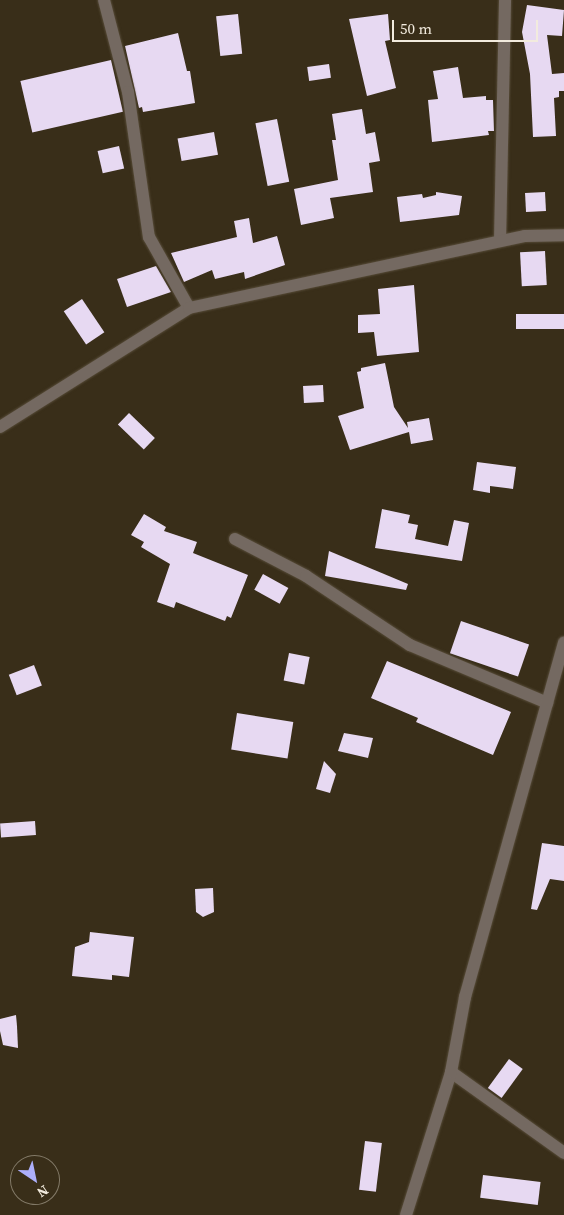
<!DOCTYPE html>
<style>
body{margin:0}
#map{position:relative;width:564px;height:1215px;overflow:hidden;background:#392e19;font-family:"Source Serif 4",serif}
div>[style]{position:absolute}
.building>*{inset:0;background:#e7d9f2;transform-origin:0 0}
.roads{filter:drop-shadow(0 0 1px #574c39) drop-shadow(0 0 1px #574c39)}
.minor>*{height:12px;margin:-6px;padding:0 6px;transform-origin:6px;border-radius:6px;background:#746961}
span{translate:-50% -50%;white-space:nowrap;text-align:center;line-height:1.15;-webkit-text-stroke:5px #392e19;paint-order:stroke}
.north{position:absolute;left:10px;top:1155px;width:50px;height:50px;box-sizing:border-box;background:#392e19;border:1px solid #837a68;border-radius:50%;rotate:146deg;font-size:14px;font-weight:700;line-height:20px;text-align:center;color:#f2ebde}
.north::after{content:'';display:block;margin:auto;width:18px;height:22px;background:#adaffb;clip-path:polygon(50% 0,100% 100%,50% 72%,0 100%)}
.scale{position:absolute;left:392px;top:20px;width:146px;height:22px;box-sizing:border-box;border:2px solid #f2ebde;border-top:0;padding-left:6px;font-size:15px;line-height:18px;white-space:nowrap;color:#f2ebde;-webkit-text-stroke:4px #392e19;paint-order:stroke}
</style>
<div id="map">
<div class="building">
<div style="clip-path:polygon(527px 5px,564px 10px,562px 36px,547px 35px,552px 74px,564px 73px,564px 91px,559px 91px,559px 97px,554px 98px,556px 136px,533px 137px,530px 74px,522px 32px)"></div>
<div style="left:238px;top:14px;width:40px;height:22px;rotate:84deg"></div>
<div style="clip-path:polygon(388px 14px,390px 40px,385px 41px,396px 88px,367px 96px,349px 19px)"></div>
<div style="clip-path:polygon(178px 33px,187px 71px,190px 71px,195px 103px,143px 112px,142px 107px,139px 108px,125px 46px)"></div>
<div style="left:111px;top:60px;width:53px;height:93px;rotate:77deg"></div>
<div style="left:329px;top:64px;width:14px;height:22px;rotate:82deg"></div>
<div style="clip-path:polygon(458px 67px,463px 98px,486px 96px,486px 100px,493px 100px,494px 131px,488px 131px,489px 135px,432px 142px,428px 100px,438px 99px,433px 71px)"></div>
<div style="clip-path:polygon(362px 109px,366px 134px,375px 132px,380px 161px,369px 163px,373px 192px,330px 198px,334px 218px,301px 225px,294px 189px,338px 180px,332px 140px,336px 140px,332px 114px)"></div>
<div style="left:277px;top:119px;width:64px;height:22px;rotate:79deg"></div>
<div style="left:214px;top:132px;width:23px;height:37px;rotate:80deg"></div>
<div style="left:119px;top:146px;width:23px;height:22px;rotate:77deg"></div>
<div style="clip-path:polygon(436px 192px,462px 196px,459px 215px,400px 222px,397px 197px,422px 194px,423px 198px,436px 195px)"></div>
<div style="left:545px;top:192px;width:19px;height:20px;rotate:87deg"></div>
<div style="clip-path:polygon(249px 218px,253px 243px,277px 236px,285px 265px,245px 279px,244px 272px,215px 279px,212px 270px,184px 282px,171px 253px,237px 237px,234px 221px)"></div>
<div style="left:545px;top:251px;width:34px;height:25px;rotate:87deg"></div>
<div style="clip-path:polygon(156px 266px,171px 292px,127px 307px,117px 279px)"></div>
<div style="clip-path:polygon(414px 285px,419px 352px,377px 356px,374px 332px,358px 333px,358px 315px,380px 314px,378px 289px)"></div>
<div style="left:82px;top:299px;width:40px;height:22px;rotate:56deg"></div>
<div style="left:564px;top:314px;width:15px;height:48px;rotate:90deg"></div>
<div style="clip-path:polygon(385px 363px,394px 407px,408px 428px,407px 422px,429px 418px,433px 440px,411px 444px,409px 432px,350px 450px,338px 416px,364px 408px,357px 372px,361px 371px,361px 368px)"></div>
<div style="left:323px;top:385px;width:17px;height:20px;rotate:87deg"></div>
<div style="left:129px;top:413px;width:36px;height:16px;rotate:44deg"></div>
<div style="clip-path:polygon(477px 462px,516px 467px,513px 489px,490px 486px,490px 493px,473px 490px)"></div>
<div style="clip-path:polygon(382px 509px,410px 515px,408px 523px,418px 525px,415px 539px,448px 546px,454px 520px,469px 523px,462px 561px,375px 548px)"></div>
<div style="clip-path:polygon(144px 514px,166px 527px,164px 531px,197px 542px,193px 553px,248px 575px,231px 618px,227px 616px,225px 621px,176px 602px,174px 608px,157px 602px,170px 564px,141px 547px,144px 542px,131px 535px)"></div>
<div style="clip-path:polygon(329px 551px,408px 584px,406px 590px,325px 576px)"></div>
<div style="left:263px;top:574px;width:29px;height:18px;rotate:29deg"></div>
<div style="left:461px;top:621px;width:72px;height:34px;rotate:19deg"></div>
<div style="left:289px;top:653px;width:21px;height:28px;rotate:11deg"></div>
<div style="clip-path:polygon(387px 661px,511px 712px,493px 755px,416px 722px,418px 718px,371px 698px)"></div>
<div style="left:34px;top:665px;width:22px;height:27px;rotate:69deg"></div>
<div style="left:237px;top:713px;width:57px;height:37px;rotate:9deg"></div>
<div style="clip-path:polygon(344px 733px,373px 738px,368px 758px,338px 751px)"></div>
<div style="clip-path:polygon(324px 761px,336px 774px,330px 793px,316px 789px)"></div>
<div style="left:35px;top:821px;width:14px;height:35px;rotate:86deg"></div>
<div style="clip-path:polygon(542px 843px,564px 846px,564px 881px,550px 879px,537px 910px,531px 909px)"></div>
<div style="clip-path:polygon(213px 888px,214px 912px,203px 917px,196px 912px,195px 889px)"></div>
<div style="clip-path:polygon(90px 932px,134px 937px,129px 977px,112px 975px,112px 980px,72px 976px,75px 947px,89px 942px)"></div>
<div style="clip-path:polygon(16px 1015px,17px 1026px,18px 1048px,3px 1045px,0 1031px,0 1019px)"></div>
<div style="left:509px;top:1059px;width:17px;height:36px;rotate:36deg"></div>
<div style="left:365px;top:1141px;width:17px;height:49px;rotate:7deg"></div>
<div style="left:483px;top:1175px;width:58px;height:23px;rotate:7deg"></div>
</div>
<div class="roads">
<div class="minor">
<div style="left:104px;top:0;width:95px;rotate:75.4deg"></div>
<div style="left:128px;top:92px;width:147px;rotate:81.8deg"></div>
<div style="left:149px;top:237px;width:81px;rotate:60.6deg"></div>
<div style="left:500px;top:241px;width:241px;rotate:-88.8deg"></div>
<div style="left:0;top:427px;width:223px;rotate:-32.2deg"></div>
<div style="left:189px;top:308px;width:344px;rotate:-12.1deg"></div>
<div style="left:525px;top:236px;width:39px;rotate:-1deg"></div>
<div style="left:235px;top:539px;width:80px;rotate:27.5deg"></div>
<div style="left:306px;top:576px;width:125px;rotate:33.6deg"></div>
<div style="left:410px;top:645px;width:149px;rotate:22.9deg"></div>
<div style="left:451px;top:1072px;width:139px;rotate:35.6deg"></div>
<div style="left:406px;top:1215px;width:150px;rotate:-72.5deg"></div>
<div style="left:451px;top:1072px;width:76px;rotate:-79.4deg"></div>
<div style="left:465px;top:997px;width:368px;rotate:-74.4deg"></div>
</div>
</div>
<div class="north">N</div>
<div class="scale">50 m</div>
</div>
